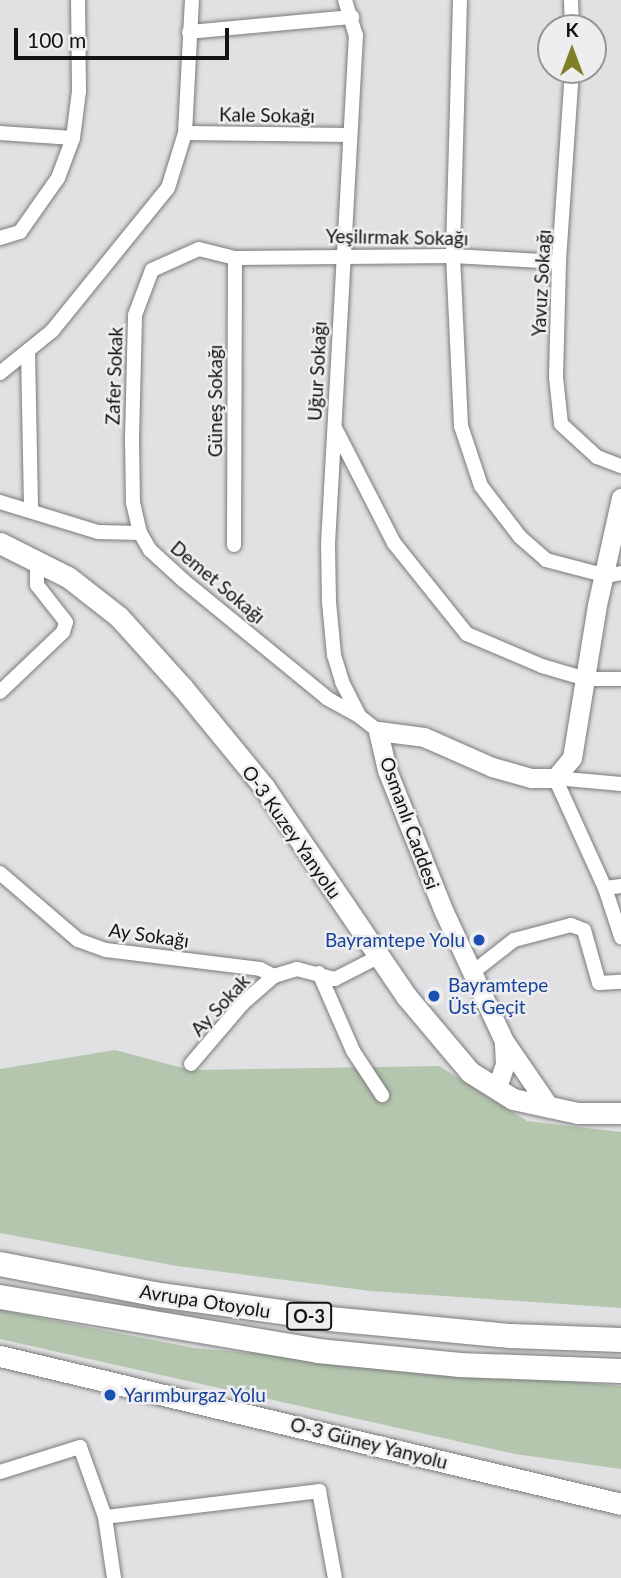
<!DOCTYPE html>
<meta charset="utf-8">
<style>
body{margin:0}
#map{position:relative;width:621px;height:1578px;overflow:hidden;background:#e1e1e3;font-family:Lato,sans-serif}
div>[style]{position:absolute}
.green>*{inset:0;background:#b4c6ad}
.roads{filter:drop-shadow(0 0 2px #797a7c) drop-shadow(0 0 2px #797a7c)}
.minor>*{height:14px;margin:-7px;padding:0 7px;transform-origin:7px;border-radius:7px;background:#fff}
.secondary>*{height:19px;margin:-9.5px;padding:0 9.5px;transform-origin:9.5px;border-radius:9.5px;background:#fff}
.primary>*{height:21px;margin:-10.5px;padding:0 10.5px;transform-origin:10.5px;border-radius:10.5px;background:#fff}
.motorway>*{height:24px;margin:-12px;padding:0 12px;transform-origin:12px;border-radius:12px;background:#fff}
.dots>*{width:19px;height:19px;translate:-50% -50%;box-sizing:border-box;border:4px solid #eeeef1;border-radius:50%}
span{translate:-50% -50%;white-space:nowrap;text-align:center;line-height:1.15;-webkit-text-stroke:5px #eeeef1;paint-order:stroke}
.shield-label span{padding:2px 5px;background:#eeeef1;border:2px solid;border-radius:5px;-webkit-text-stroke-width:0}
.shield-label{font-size:18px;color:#131314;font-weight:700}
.street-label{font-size:19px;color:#131314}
.transit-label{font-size:19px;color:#164399}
.right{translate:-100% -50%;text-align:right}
.left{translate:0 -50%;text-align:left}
.north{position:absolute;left:537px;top:14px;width:70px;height:70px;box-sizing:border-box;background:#eeeef1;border:2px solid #969699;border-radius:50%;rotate:0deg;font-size:19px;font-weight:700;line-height:28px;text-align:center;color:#131314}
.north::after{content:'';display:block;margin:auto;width:24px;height:32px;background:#7f7f27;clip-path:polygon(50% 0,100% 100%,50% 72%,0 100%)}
.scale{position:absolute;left:14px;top:28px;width:215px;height:32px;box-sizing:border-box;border:4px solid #131314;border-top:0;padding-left:9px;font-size:21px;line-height:24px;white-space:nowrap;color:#131314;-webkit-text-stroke:5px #eeeef1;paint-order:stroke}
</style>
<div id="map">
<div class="green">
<div style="clip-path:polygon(115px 1050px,190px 1070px,439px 1066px,527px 1121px,621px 1132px,621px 1308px,371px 1291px,177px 1266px,0 1233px,0 1069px)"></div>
<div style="clip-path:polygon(0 1310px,194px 1348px,621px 1386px,621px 1469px,515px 1454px,0 1339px)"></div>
</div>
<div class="roads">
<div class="minor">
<div style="left:345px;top:0;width:37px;rotate:73deg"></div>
<div style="left:356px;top:35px;width:510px;rotate:93.15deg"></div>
<div style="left:328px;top:544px;width:58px;rotate:89deg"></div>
<div style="left:329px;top:602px;width:53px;rotate:84.6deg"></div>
<div style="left:334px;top:655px;width:28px;rotate:73deg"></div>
<div style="left:342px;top:682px;width:38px;rotate:63deg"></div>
<div style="left:359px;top:716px;width:24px;rotate:38deg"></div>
<div style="left:460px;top:0;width:256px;rotate:91.6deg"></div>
<div style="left:453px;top:256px;width:170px;rotate:87.3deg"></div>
<div style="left:461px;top:426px;width:63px;rotate:71.6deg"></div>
<div style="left:481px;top:486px;width:64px;rotate:52.6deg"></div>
<div style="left:520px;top:537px;width:35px;rotate:41deg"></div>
<div style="left:546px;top:560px;width:63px;rotate:14.7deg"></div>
<div style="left:607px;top:576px;width:14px;rotate:-12deg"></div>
<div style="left:571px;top:0;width:28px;rotate:88deg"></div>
<div style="left:189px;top:32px;width:164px;rotate:-5.3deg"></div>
<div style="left:572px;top:70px;width:192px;rotate:93.9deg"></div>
<div style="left:559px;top:262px;width:115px;rotate:91.5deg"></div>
<div style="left:556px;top:377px;width:47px;rotate:83.9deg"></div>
<div style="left:561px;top:424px;width:49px;rotate:42.5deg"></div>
<div style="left:597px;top:457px;width:26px;rotate:21deg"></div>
<div style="left:0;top:133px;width:73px;rotate:3.9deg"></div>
<div style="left:185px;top:133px;width:164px;rotate:0.7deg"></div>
<div style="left:0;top:238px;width:21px;rotate:-17deg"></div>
<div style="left:20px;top:232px;width:66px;rotate:-54.9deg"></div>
<div style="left:58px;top:178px;width:43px;rotate:-69.4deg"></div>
<div style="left:73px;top:138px;width:47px;rotate:-82.7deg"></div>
<div style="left:79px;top:91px;width:91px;rotate:-90.6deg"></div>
<div style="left:28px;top:351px;width:159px;rotate:88.9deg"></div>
<div style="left:0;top:373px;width:67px;rotate:-38.9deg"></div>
<div style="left:52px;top:331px;width:184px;rotate:-51deg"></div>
<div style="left:168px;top:188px;width:58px;rotate:-72.8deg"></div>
<div style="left:185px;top:133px;width:133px;rotate:-87deg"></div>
<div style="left:336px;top:430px;width:127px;rotate:62.8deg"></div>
<div style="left:394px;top:543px;width:117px;rotate:51.3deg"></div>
<div style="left:467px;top:634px;width:82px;rotate:23.1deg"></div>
<div style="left:542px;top:666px;width:46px;rotate:16.5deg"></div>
<div style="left:586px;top:679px;width:35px"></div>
<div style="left:0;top:502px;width:102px;rotate:17deg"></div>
<div style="left:98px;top:532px;width:42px;rotate:1.4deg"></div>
<div style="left:234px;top:545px;width:287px;rotate:-89.8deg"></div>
<div style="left:0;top:692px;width:87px;rotate:-43.6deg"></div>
<div style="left:63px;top:632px;width:10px;rotate:-73deg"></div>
<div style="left:66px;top:622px;width:47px;rotate:-128.1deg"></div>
<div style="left:37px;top:585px;width:26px;rotate:-90deg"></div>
<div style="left:359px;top:716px;width:37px;rotate:-151deg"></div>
<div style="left:327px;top:698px;width:185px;rotate:-140.7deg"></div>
<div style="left:184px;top:581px;width:46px;rotate:-137.6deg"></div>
<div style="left:150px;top:550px;width:20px;rotate:-120deg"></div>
<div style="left:140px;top:533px;width:31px;rotate:-103deg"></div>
<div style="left:133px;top:503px;width:64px;rotate:-90.9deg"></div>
<div style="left:132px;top:439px;width:124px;rotate:-88.6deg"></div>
<div style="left:135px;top:315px;width:48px;rotate:-69.3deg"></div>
<div style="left:152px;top:270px;width:51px;rotate:-24.1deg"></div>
<div style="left:199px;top:249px;width:37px;rotate:14deg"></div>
<div style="left:235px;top:258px;width:218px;rotate:-0.5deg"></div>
<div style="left:453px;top:256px;width:106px;rotate:3.2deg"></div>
<div style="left:621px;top:784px;width:66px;rotate:-174.8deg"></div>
<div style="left:555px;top:778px;width:121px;rotate:65.6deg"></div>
<div style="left:605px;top:888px;width:52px;rotate:71.9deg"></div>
<div style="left:0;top:873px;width:103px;rotate:40.7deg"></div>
<div style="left:78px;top:940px;width:30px;rotate:20deg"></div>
<div style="left:106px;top:950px;width:155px;rotate:7deg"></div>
<div style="left:260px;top:969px;width:16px;rotate:27deg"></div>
<div style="left:605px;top:888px;width:16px;rotate:-7deg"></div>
<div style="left:473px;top:972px;width:52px;rotate:-38deg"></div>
<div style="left:514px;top:940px;width:59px;rotate:-14.7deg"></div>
<div style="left:571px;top:925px;width:14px;rotate:21deg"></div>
<div style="left:584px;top:930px;width:55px;rotate:74.2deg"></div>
<div style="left:599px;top:983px;width:22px;rotate:-3deg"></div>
<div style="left:319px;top:973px;width:85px;rotate:66.4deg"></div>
<div style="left:353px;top:1051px;width:53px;rotate:56.6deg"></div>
<div style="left:191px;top:1064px;width:79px;rotate:-49.6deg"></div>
<div style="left:242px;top:1004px;width:43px;rotate:-41.2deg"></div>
<div style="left:274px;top:976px;width:24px;rotate:-17deg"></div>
<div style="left:297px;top:969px;width:39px;rotate:15deg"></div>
<div style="left:335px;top:979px;width:48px;rotate:-27.1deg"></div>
<div style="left:0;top:1472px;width:84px;rotate:-17.4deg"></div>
<div style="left:80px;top:1447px;width:74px;rotate:70.3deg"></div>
<div style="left:105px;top:1517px;width:62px;rotate:81.6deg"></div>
<div style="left:105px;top:1517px;width:216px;rotate:-6.9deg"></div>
<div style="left:319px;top:1491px;width:88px;rotate:79.6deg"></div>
</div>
<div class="secondary">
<div style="left:496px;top:1089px;width:27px;rotate:-70deg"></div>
<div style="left:505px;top:1064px;width:22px;rotate:-93deg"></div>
<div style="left:550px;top:1108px;width:81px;rotate:-124.5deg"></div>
<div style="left:504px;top:1041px;width:142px;rotate:-114.9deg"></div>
<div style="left:444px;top:912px;width:153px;rotate:-111.9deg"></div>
<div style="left:387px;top:770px;width:40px;rotate:-103deg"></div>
<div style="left:378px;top:731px;width:46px;rotate:7.4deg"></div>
<div style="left:424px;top:737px;width:74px;rotate:23.8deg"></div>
<div style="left:492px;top:767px;width:41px;rotate:15.8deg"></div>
<div style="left:531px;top:778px;width:24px"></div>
<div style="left:555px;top:778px;width:26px;rotate:-50deg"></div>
<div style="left:572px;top:758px;width:155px;rotate:-80.7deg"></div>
<div style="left:597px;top:605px;width:110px;rotate:-77.4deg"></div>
</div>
<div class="primary">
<div style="left:0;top:543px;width:76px;rotate:26.6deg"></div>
<div style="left:68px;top:577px;width:65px;rotate:38.1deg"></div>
<div style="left:119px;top:617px;width:96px;rotate:48deg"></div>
<div style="left:183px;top:688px;width:128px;rotate:50.7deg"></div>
<div style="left:264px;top:787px;width:253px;rotate:55.8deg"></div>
<div style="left:406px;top:996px;width:99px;rotate:49.9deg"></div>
<div style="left:470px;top:1072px;width:51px;rotate:32.1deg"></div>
<div style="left:513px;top:1099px;width:66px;rotate:12.2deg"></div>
<div style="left:578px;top:1113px;width:43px"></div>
<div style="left:0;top:1356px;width:638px;rotate:13.4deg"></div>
</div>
<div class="motorway">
<div style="left:0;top:1264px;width:163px;rotate:11deg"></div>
<div style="left:160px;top:1295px;width:172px;rotate:8deg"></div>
<div style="left:330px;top:1319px;width:182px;rotate:5.4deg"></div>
<div style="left:511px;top:1336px;width:110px;rotate:2.1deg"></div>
<div style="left:0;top:1297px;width:323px;rotate:9.6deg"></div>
<div style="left:318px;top:1351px;width:143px;rotate:5.6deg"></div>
<div style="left:460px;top:1365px;width:161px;rotate:2.1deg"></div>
</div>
</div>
<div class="dots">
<div style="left:479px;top:940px;background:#1a4fb4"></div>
<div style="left:434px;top:996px;background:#1a4fb4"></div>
<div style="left:110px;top:1395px;background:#1a4fb4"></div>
</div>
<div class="shield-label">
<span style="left:309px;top:1316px">O-3</span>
</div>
<div class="street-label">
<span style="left:267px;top:115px;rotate:1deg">Kale Sokağı</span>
<span style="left:397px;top:237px;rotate:1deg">Yeşilırmak Sokağı</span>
<span style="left:541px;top:283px;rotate:-87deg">Yavuz Sokağı</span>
<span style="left:317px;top:371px;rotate:-87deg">Uğur Sokağı</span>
<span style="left:114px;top:376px;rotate:-88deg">Zafer Sokak</span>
<span style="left:215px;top:401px;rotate:-90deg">Güneş Sokağı</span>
<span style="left:218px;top:582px;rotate:40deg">Demet Sokağı</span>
<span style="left:410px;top:823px;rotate:70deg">Osmanlı Caddesi</span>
<span style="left:292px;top:832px;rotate:55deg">O-3 Kuzey Yanyolu</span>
<span style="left:149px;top:935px;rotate:8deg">Ay Sokağı</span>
<span style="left:220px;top:1005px;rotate:-47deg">Ay Sokak</span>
<span style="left:205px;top:1301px;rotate:9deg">Avrupa Otoyolu</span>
<span style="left:369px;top:1443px;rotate:14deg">O-3 Güney Yanyolu</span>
</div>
<div class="transit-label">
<span class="right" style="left:465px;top:940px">Bayramtepe Yolu</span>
<span class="left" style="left:448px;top:996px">Bayramtepe<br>Üst Geçit</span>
<span class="left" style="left:124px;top:1395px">Yarımburgaz Yolu</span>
</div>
<div class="north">K</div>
<div class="scale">100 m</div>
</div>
